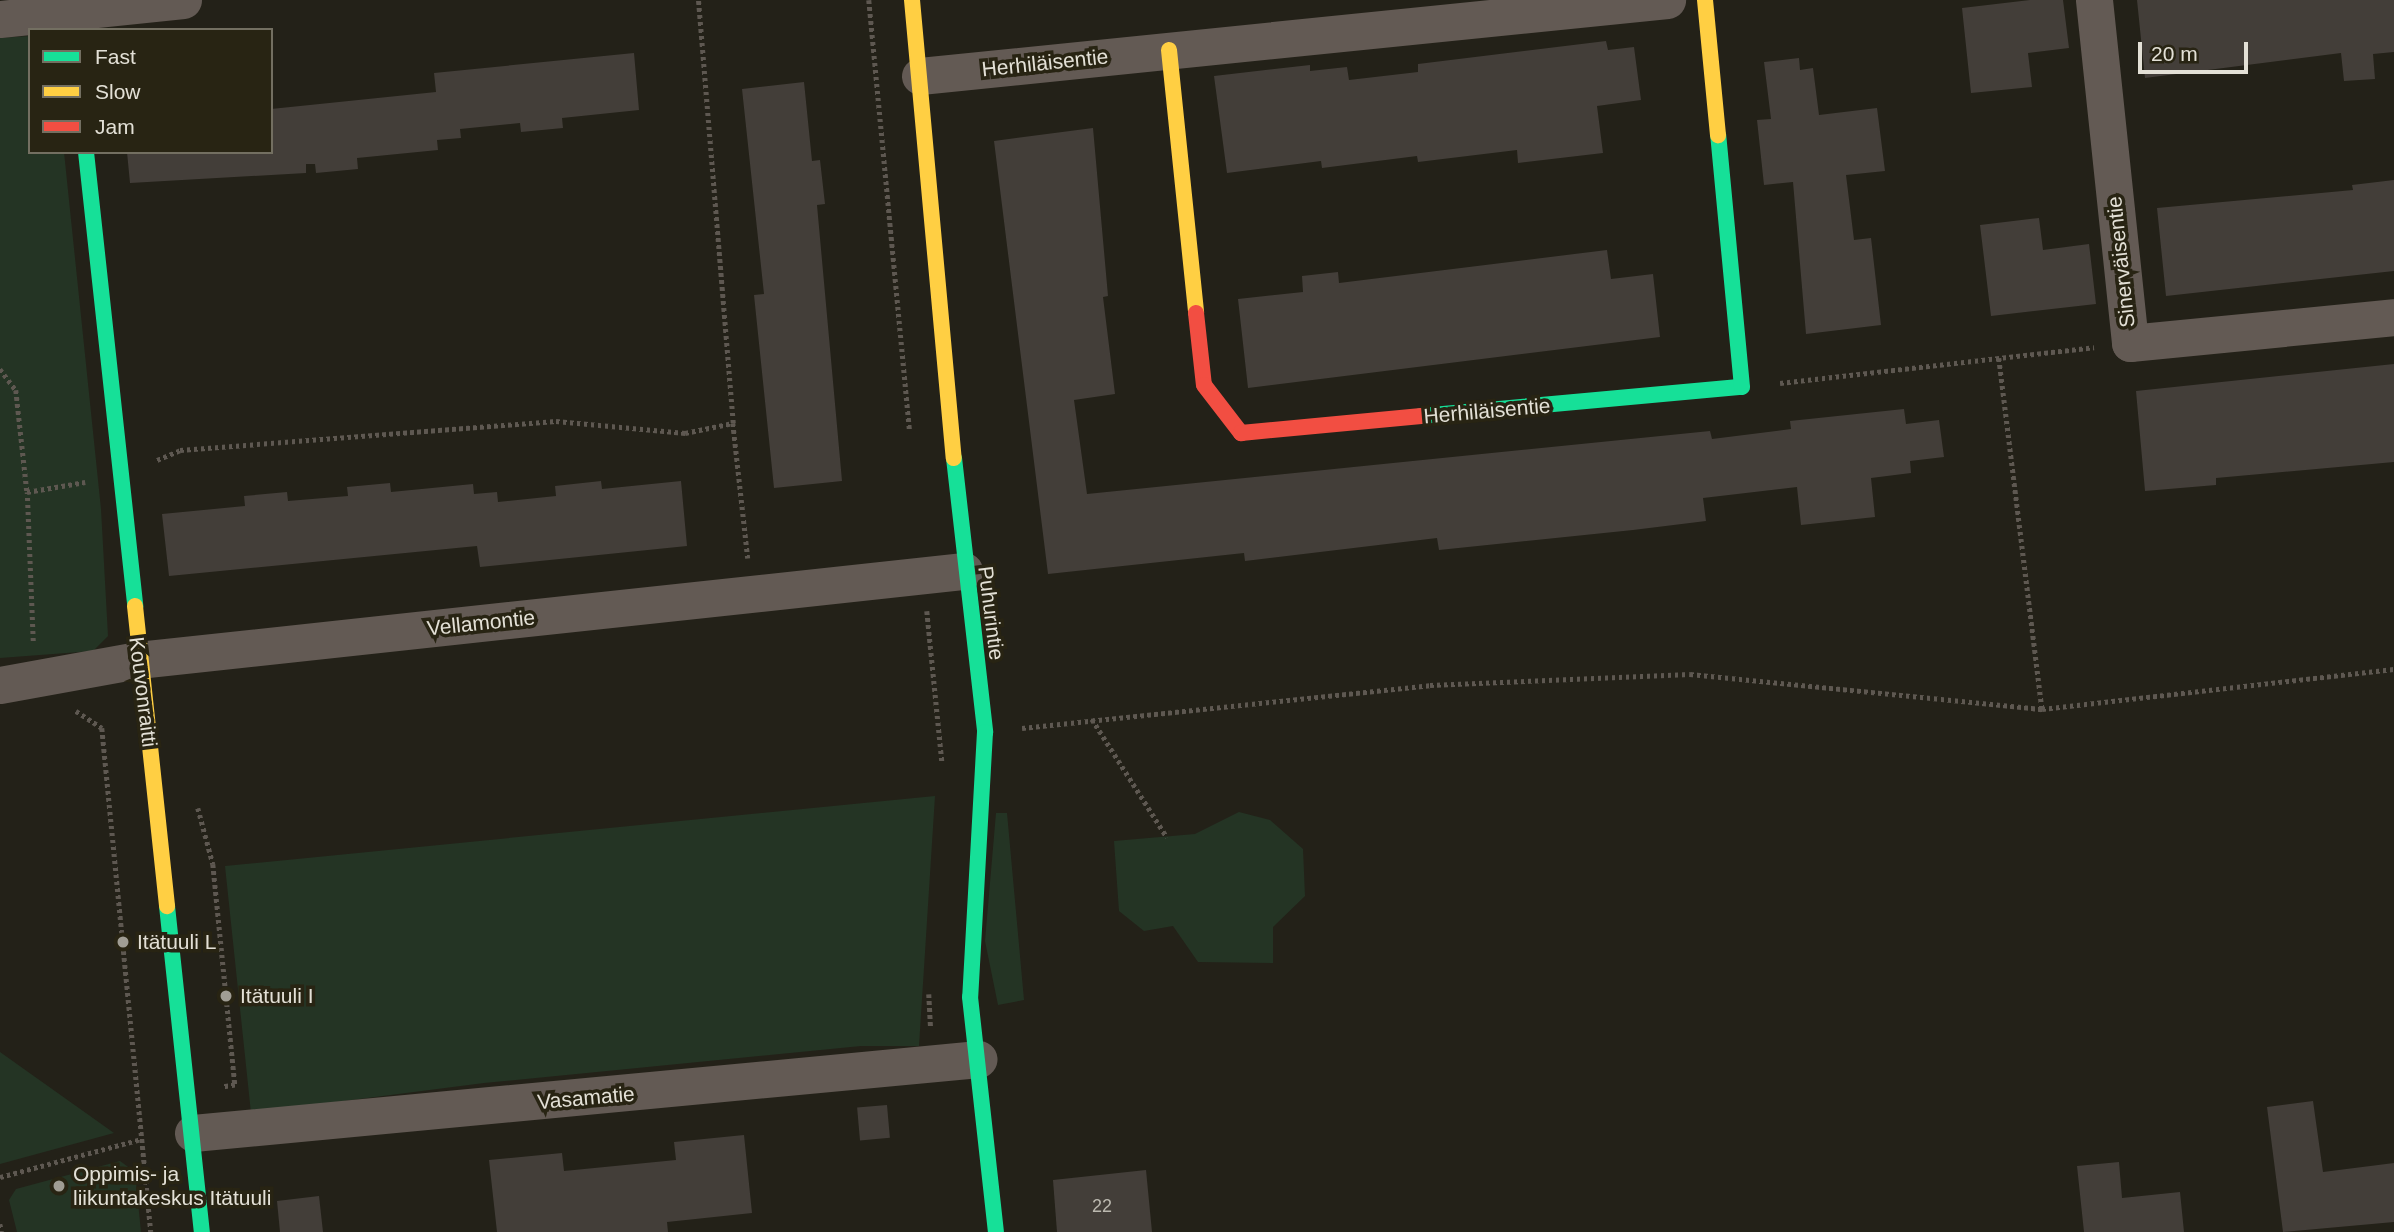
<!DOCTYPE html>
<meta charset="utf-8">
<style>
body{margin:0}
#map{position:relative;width:2394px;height:1232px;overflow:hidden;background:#232118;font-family:Helvetica,sans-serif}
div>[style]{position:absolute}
.green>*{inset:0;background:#243424}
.building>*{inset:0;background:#433e39;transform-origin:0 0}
.path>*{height:4.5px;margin-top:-2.25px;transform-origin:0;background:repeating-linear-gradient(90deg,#5e5851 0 3.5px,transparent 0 7px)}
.street>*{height:37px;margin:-18.5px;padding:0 18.5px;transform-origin:18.5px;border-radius:18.5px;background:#635a54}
.fast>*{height:16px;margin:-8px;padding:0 8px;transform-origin:8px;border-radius:8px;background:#16e098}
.slow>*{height:16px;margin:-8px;padding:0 8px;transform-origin:8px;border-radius:8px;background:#ffcf43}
.jam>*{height:16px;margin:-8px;padding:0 8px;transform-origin:8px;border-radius:8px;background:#f24e42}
.dots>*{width:19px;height:19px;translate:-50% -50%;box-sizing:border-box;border:4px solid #282413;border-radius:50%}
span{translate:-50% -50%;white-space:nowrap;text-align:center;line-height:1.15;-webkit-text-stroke:7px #282413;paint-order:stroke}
.number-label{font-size:18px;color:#bbb8af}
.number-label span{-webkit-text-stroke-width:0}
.street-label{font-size:21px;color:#e3e0d6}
.poi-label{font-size:21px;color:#e3e0d6}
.left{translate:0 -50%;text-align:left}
.legend{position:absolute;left:28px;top:28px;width:245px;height:126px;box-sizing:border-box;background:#282413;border:2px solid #736f61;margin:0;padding:9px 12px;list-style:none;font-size:21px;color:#e3e0d6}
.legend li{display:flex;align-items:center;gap:14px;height:35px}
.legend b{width:35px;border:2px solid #736f61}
.scale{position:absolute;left:2138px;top:42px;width:110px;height:32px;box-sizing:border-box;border:4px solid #e3e0d6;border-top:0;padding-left:9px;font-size:21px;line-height:24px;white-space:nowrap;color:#e3e0d6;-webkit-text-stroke:5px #282413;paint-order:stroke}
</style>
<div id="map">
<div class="green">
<div style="clip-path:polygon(30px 36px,30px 152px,64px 152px,101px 509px,108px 636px,93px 651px,0 658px,0 38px)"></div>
<div style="clip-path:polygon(935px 796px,919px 1046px,861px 1046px,484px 1083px,251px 1113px,225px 866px)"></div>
<div style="clip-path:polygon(1239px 812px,1270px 820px,1303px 849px,1305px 896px,1273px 927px,1273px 963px,1198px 962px,1173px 926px,1144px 931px,1119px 911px,1114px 841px,1195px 834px)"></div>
<div style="clip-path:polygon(996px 813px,1007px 813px,1024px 1000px,998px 1005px,985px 941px)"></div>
<div style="clip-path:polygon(0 1052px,114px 1133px,0 1164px)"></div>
<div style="clip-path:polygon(120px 1161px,135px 1172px,141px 1232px,17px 1232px,9px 1200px,16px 1189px)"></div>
</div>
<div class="building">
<div style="clip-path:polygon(2030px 0,2063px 0,2069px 48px,2028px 53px,2032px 87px,1971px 93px,1962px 8px)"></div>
<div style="clip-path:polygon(2137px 0,2394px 0,2394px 52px,2373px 54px,2375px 79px,2344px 81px,2341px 53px,2145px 78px)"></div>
<div style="clip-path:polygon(1606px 41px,1608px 50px,1634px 47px,1641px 100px,1597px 106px,1603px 153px,1518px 163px,1517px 150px,1418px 162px,1417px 156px,1322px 168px,1321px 161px,1227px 173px,1214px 76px,1310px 65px,1310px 71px,1347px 67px,1349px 80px,1418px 72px,1418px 64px)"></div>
<div style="clip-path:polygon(634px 53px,639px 110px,562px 118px,563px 128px,521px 132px,520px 123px,460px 129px,461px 138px,437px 140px,438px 150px,357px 158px,358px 169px,316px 173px,315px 164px,306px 164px,306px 173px,130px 183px,127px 152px,271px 152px,271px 109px,436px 92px,434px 73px)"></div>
<div style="clip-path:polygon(1799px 58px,1800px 70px,1813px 68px,1819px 115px,1877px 108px,1885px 171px,1846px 175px,1854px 240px,1871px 238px,1881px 325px,1806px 334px,1793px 182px,1764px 185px,1757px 120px,1771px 119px,1764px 62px)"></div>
<div style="clip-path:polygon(804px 82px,812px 161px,820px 160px,825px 204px,817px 205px,842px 481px,774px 488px,754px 295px,764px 294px,742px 89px)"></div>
<div style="clip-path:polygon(1093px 128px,1108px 296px,1103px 297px,1115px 394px,1074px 400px,1087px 494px,1710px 431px,1712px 439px,1791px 429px,1790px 421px,1904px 409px,1906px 424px,1939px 420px,1944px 457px,1910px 461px,1911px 473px,1871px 478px,1875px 517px,1801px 525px,1797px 487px,1703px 498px,1706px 521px,1633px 530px,1439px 550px,1437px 538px,1245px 561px,1244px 553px,1048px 574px,994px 141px)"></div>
<div style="clip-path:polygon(2394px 180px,2394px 271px,2166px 296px,2157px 208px,2353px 190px,2352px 185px)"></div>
<div style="clip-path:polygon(2039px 218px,2043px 250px,2089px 244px,2096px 304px,1991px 316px,1980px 225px)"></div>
<div style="clip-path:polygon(1607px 250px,1611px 279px,1653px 274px,1660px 337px,1248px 388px,1238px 299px,1303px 292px,1302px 276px,1338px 272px,1339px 283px)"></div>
<div style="clip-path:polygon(2394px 364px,2394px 462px,2216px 478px,2216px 485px,2145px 491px,2136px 391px)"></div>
<div style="clip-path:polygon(601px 481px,602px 489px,681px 481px,687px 546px,480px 567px,477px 546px,169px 576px,162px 514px,245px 506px,244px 496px,287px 492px,288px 501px,348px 496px,347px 487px,390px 483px,391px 492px,473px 484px,474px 494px,497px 492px,498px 502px,556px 496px,555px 486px)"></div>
<div style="clip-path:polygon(2313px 1101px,2323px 1172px,2394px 1163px,2394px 1222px,2283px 1232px,2267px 1107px)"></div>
<div style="left:887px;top:1105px;width:33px;height:30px;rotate:85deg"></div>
<div style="clip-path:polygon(744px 1135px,752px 1213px,667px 1222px,668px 1232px,497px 1232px,489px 1160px,562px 1153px,564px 1171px,676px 1160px,674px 1142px)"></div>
<div style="clip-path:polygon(2119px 1162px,2122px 1198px,2180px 1192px,2184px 1232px,2084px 1232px,2077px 1166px)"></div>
<div style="clip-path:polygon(1146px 1170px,1152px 1232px,1057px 1232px,1053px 1180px)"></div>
<div style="clip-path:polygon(319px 1196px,323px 1232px,280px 1232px,277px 1201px)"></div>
</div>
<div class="path">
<div style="left:869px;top:0;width:433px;rotate:84.6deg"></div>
<div style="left:1999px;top:358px;width:354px;rotate:83deg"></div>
<div style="left:0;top:369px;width:26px;rotate:53deg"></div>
<div style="left:16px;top:390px;width:103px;rotate:83.8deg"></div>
<div style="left:1780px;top:383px;width:316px;rotate:-6.5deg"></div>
<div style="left:733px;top:423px;width:136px;rotate:83.7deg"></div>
<div style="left:157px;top:460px;width:25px;rotate:-23deg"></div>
<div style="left:180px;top:450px;width:377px;rotate:-4.4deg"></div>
<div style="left:556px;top:421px;width:130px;rotate:5.3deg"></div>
<div style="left:685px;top:433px;width:49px;rotate:-11.8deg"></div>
<div style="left:733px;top:423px;width:424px;rotate:-94.7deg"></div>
<div style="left:927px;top:611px;width:152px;rotate:84.3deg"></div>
<div style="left:33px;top:641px;width:149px;rotate:-92.3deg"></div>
<div style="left:27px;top:492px;width:59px;rotate:-9.8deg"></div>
<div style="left:76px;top:711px;width:31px;rotate:33deg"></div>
<div style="left:102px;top:728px;width:506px;rotate:84.45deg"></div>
<div style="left:1092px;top:719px;width:140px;rotate:57.6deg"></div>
<div style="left:1022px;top:728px;width:410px;rotate:-6deg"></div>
<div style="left:1430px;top:685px;width:260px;rotate:-2.4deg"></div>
<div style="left:1690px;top:674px;width:354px;rotate:5.7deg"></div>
<div style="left:2042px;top:709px;width:354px;rotate:-6.5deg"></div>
<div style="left:198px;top:808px;width:58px;rotate:75deg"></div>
<div style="left:213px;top:864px;width:222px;rotate:84.3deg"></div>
<div style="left:235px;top:1085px;width:13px;rotate:171deg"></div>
<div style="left:929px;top:994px;width:33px;rotate:87deg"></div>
<div style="left:0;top:1177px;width:147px;rotate:-15deg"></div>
<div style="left:0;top:1224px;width:8px;rotate:76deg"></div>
</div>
<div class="street">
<div style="left:2094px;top:0;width:345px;rotate:84deg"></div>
<div style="left:2130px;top:343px;width:265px;rotate:-5.6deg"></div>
<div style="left:0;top:19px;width:184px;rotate:-5.9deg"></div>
<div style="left:920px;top:76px;width:751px;rotate:-5.81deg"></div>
<div style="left:0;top:685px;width:140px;rotate:-10.3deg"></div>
<div style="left:138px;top:660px;width:831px;rotate:-6.15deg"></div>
<div style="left:193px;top:1133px;width:789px;rotate:-5.38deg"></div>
</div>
<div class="fast">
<div style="left:86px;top:152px;width:457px;rotate:83.8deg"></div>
<div style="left:1421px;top:416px;width:322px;rotate:-5.2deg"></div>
<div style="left:1742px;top:387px;width:253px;rotate:-95.4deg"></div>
<div style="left:954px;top:458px;width:276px;rotate:83.5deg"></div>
<div style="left:985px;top:732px;width:265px;rotate:93.2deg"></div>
<div style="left:970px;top:997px;width:236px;rotate:83.7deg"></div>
<div style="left:167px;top:906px;width:328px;rotate:83.9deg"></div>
</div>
<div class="slow">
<div style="left:912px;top:0;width:460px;rotate:84.8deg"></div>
<div style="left:1705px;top:0;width:136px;rotate:84.5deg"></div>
<div style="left:1169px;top:50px;width:264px;rotate:84.1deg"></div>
<div style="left:135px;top:606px;width:302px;rotate:83.9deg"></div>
</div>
<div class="jam">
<div style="left:1196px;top:313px;width:72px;rotate:83.7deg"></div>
<div style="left:1204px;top:385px;width:61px;rotate:52.4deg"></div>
<div style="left:1241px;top:433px;width:181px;rotate:-5.4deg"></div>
</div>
<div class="dots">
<div style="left:123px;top:942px;background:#a09d94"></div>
<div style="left:226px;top:996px;background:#a09d94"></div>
<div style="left:59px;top:1186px;background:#a09d94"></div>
</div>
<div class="number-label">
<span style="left:1102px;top:1206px">22</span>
</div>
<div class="street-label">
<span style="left:1045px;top:63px;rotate:-6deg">Herhiläisentie</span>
<span style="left:2121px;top:262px;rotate:-96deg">Sinerväisentie</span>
<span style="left:1487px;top:411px;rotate:-5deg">Herhiläisentie</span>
<span style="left:991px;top:613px;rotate:83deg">Puhurintie</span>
<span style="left:481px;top:623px;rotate:-6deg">Vellamontie</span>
<span style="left:143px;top:692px;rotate:83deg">Kouvonraitti</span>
<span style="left:586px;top:1098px;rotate:-5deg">Vasamatie</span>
</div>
<div class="poi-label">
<span class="left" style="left:137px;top:942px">Itätuuli L</span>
<span class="left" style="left:240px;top:996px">Itätuuli I</span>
<span class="left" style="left:73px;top:1186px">Oppimis- ja<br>liikuntakeskus Itätuuli</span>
</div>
<ul class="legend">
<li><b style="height:9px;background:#16e098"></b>Fast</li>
<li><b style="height:9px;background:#ffcf43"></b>Slow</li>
<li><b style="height:9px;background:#f24e42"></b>Jam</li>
</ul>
<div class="scale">20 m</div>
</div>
